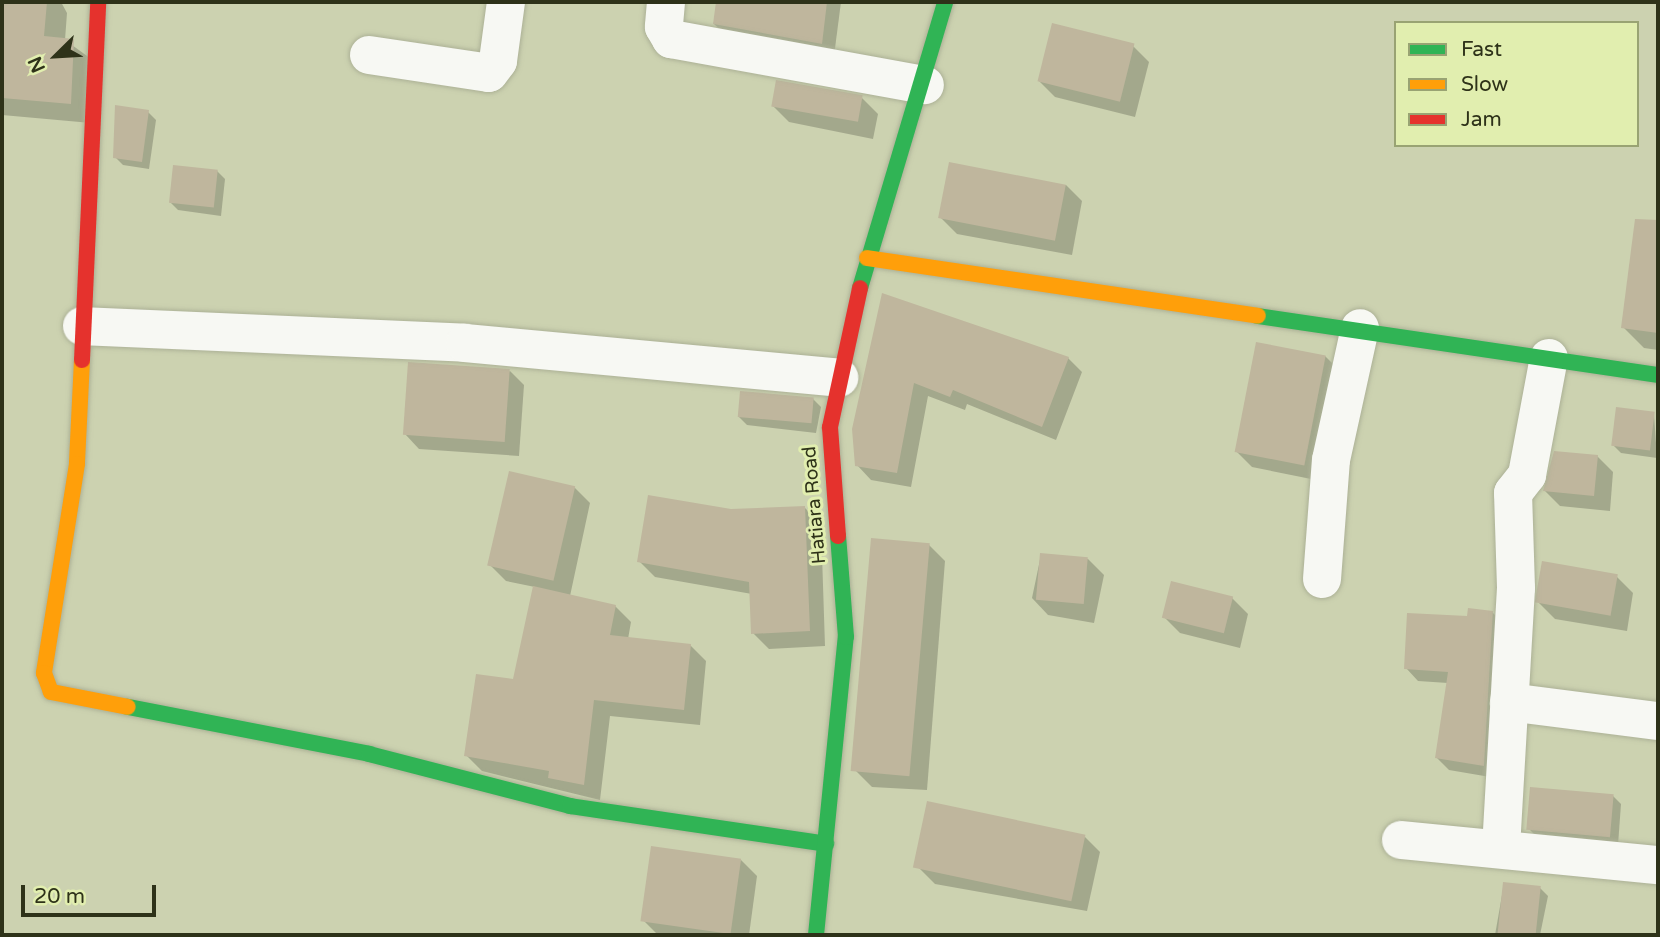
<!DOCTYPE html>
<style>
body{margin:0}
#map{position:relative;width:1660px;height:937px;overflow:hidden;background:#ccd2b0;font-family:"Varela Round",sans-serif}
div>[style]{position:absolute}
.shadow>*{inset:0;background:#0003}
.building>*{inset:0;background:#bfb69d;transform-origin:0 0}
.roads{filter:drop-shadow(0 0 2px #acb196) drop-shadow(0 0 2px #acb196)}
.street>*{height:38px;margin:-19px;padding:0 19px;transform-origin:19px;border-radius:19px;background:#f7f8f3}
.fast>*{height:16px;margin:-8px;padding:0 8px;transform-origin:8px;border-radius:8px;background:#30b455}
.slow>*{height:16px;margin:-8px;padding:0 8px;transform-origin:8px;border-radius:8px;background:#ff9f0a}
.jam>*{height:16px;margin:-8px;padding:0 8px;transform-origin:8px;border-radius:8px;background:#e5322d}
span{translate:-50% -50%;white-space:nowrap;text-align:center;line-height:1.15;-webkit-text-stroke:6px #e1eeaf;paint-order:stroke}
.street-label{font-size:19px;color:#2e3219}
.frame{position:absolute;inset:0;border:4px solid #2e3219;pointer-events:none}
.legend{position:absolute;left:1394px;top:21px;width:245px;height:126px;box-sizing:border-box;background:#e1eeaf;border:2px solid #99a373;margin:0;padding:9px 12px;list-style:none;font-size:21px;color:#2e3219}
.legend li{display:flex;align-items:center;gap:14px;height:35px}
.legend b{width:35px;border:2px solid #99a373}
.north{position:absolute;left:21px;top:21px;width:70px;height:70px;-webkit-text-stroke:5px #e1eeaf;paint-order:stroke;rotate:246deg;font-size:19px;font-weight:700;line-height:28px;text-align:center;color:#2e3219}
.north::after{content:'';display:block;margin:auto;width:24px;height:32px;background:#2e3219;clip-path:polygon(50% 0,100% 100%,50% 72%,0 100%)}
.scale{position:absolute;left:21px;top:885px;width:135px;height:32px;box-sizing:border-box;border:4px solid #2e3219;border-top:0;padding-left:9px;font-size:21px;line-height:24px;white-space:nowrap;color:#2e3219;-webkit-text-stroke:5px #e1eeaf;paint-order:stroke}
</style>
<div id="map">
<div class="shadow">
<div style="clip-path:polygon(2px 2px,61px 2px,67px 13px,65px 40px,94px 61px,91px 123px,2px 115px)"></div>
<div style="clip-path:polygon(717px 2px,841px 2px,834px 56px,727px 36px,714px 24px)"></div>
<div style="clip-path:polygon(1133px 46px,1149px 62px,1135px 117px,1055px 97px,1039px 81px)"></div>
<div style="clip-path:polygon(862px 98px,878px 114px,873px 139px,789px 122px,773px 106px)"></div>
<div style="clip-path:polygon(148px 112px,156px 120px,149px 169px,123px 165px,115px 157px)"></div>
<div style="clip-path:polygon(217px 171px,225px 179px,221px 216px,178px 210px,170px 202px)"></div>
<div style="clip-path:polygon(1066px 185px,1082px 201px,1072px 255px,957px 234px,941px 218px)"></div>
<div style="clip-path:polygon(1633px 246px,1658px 250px,1658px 350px,1644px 348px,1623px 327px)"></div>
<div style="clip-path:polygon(883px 296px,1068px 358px,1082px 372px,1056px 440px,967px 404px,965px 410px,928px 396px,911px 487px,871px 480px,857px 465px)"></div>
<div style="clip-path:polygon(1325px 356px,1341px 372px,1321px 481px,1252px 467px,1236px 451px)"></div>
<div style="clip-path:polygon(510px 371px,524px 385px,519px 456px,419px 449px,405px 434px)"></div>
<div style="clip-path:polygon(813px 399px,821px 407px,816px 433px,747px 425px,739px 417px)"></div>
<div style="clip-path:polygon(1654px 414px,1657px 458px,1621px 453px,1613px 445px)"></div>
<div style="clip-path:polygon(1597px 456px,1613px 472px,1610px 511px,1560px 506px,1544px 490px)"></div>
<div style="clip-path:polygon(574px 487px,590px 503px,570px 596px,615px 606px,631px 622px,628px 639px,690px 645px,706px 661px,700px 725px,610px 716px,600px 800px,482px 771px,466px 755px,514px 681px,535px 587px,506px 581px,490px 565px)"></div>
<div style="clip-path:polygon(805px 508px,821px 524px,825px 646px,769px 649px,753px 633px,752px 594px,655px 577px,639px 561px,731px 511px)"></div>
<div style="clip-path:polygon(929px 545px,945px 561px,927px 790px,872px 787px,856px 771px)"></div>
<div style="clip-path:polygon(1041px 555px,1088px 559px,1104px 575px,1094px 623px,1048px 615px,1032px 598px)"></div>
<div style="clip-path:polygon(1617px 577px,1633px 593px,1627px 631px,1555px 619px,1539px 603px)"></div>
<div style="clip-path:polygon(1232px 598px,1248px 614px,1240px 648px,1180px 633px,1164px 617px)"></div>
<div style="clip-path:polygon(1492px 612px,1505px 625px,1496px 778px,1449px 770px,1437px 758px,1448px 683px,1418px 681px,1406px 668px,1469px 618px)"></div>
<div style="clip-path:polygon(1613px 796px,1621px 804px,1618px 845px,1538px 838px,1530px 830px)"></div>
<div style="clip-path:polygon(1084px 836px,1100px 852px,1087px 911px,935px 884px,919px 868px)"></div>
<div style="clip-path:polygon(741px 860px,757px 876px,749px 935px,658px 935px,643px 920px)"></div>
<div style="clip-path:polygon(1504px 884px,1540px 888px,1548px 896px,1540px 935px,1495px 935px)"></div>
</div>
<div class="building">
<div style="clip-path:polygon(2px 2px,47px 2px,44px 36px,74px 39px,71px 104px,2px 98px)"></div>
<div style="clip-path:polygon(716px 2px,827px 2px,822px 44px,713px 24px)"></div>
<div style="left:1052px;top:23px;width:85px;height:60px;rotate:14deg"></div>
<div style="left:776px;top:80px;width:88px;height:27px;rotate:10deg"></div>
<div style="clip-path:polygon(115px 105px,149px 110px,142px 162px,113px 158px)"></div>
<div style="left:949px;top:162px;width:119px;height:57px;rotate:11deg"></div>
<div style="left:173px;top:165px;width:45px;height:38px;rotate:6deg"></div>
<div style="clip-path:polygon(1635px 219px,1658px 220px,1658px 333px,1621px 328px)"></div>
<div style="clip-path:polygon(882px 293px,1069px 357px,1042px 427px,953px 390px,950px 397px,914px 383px,897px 473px,855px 466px,852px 429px)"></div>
<div style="left:1256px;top:342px;width:71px;height:112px;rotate:11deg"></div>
<div style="left:408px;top:362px;width:102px;height:73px;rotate:4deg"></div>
<div style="left:740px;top:391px;width:74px;height:26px;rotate:5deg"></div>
<div style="left:1616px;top:407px;width:39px;height:39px;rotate:7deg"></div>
<div style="clip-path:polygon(1554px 451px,1598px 455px,1594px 496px,1543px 491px)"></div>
<div style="left:509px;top:471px;width:68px;height:97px;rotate:13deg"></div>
<div style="clip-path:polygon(648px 495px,731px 509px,805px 506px,810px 631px,751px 634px,749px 582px,637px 562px)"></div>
<div style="left:871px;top:538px;width:59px;height:234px;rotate:5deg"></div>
<div style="left:1040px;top:553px;width:48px;height:47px;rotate:5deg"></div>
<div style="left:1542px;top:561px;width:77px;height:42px;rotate:10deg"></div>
<div style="left:1171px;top:581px;width:64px;height:38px;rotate:14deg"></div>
<div style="clip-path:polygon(533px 586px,616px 605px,610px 635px,691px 644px,684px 710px,594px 700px,584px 785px,548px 778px,549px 771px,464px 756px,476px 674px,513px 679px)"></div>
<div style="clip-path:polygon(1468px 608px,1493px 611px,1484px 766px,1435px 758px,1448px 672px,1404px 669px,1407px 613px,1467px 616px)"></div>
<div style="left:1530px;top:787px;width:84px;height:43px;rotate:5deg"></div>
<div style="left:927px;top:801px;width:162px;height:68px;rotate:12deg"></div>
<div style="left:651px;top:846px;width:91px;height:76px;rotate:8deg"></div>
<div style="left:1503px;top:882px;width:38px;height:53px;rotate:6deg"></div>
</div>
<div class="roads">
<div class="street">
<div style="left:666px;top:2px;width:25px;rotate:95deg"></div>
<div style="left:664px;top:27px;width:14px;rotate:60deg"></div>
<div style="left:671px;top:39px;width:258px;rotate:10.3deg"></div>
<div style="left:369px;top:55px;width:121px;rotate:8.5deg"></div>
<div style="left:489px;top:73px;width:15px;rotate:-53deg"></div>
<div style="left:498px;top:61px;width:60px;rotate:-82.3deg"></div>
<div style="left:82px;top:326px;width:383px;rotate:2.5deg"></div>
<div style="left:465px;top:343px;width:376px;rotate:5.3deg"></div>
<div style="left:1322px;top:579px;width:119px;rotate:-85.7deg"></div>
<div style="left:1331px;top:460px;width:135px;rotate:-77.6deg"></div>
<div style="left:1509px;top:702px;width:150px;rotate:7.3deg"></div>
<div style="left:1401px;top:840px;width:258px;rotate:5.6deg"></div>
<div style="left:1501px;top:848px;width:260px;rotate:-86.7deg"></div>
<div style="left:1516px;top:588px;width:95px;rotate:-91.8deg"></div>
<div style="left:1513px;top:493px;width:23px;rotate:-52deg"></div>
<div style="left:1527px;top:475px;width:119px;rotate:-79.4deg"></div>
</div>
<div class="fast">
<div style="left:860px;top:288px;width:298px;rotate:-73.4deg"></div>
<div style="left:1258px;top:316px;width:404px;rotate:8.4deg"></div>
<div style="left:128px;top:707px;width:246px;rotate:11deg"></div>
<div style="left:369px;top:754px;width:208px;rotate:14.5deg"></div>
<div style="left:570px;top:806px;width:259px;rotate:8.4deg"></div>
<div style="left:816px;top:935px;width:300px;rotate:-84.3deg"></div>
<div style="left:846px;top:637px;width:101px;rotate:-94.5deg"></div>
</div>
<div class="slow">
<div style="left:867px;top:258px;width:395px;rotate:8.4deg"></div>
<div style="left:82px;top:360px;width:104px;rotate:92.8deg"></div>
<div style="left:77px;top:464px;width:212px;rotate:99deg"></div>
<div style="left:44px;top:673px;width:20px;rotate:70deg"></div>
<div style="left:51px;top:692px;width:78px;rotate:11deg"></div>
</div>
<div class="jam">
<div style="left:82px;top:360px;width:358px;rotate:-87.4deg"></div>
<div style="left:838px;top:536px;width:109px;rotate:-94.2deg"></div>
<div style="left:830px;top:427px;width:142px;rotate:-77.8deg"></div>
</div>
</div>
<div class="street-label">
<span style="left:815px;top:505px;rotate:-95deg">Hatiara Road</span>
</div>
<div class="frame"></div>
<ul class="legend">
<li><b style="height:9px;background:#30b455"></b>Fast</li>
<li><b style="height:9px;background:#ff9f0a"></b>Slow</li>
<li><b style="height:9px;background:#e5322d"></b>Jam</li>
</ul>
<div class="north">N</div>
<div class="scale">20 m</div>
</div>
